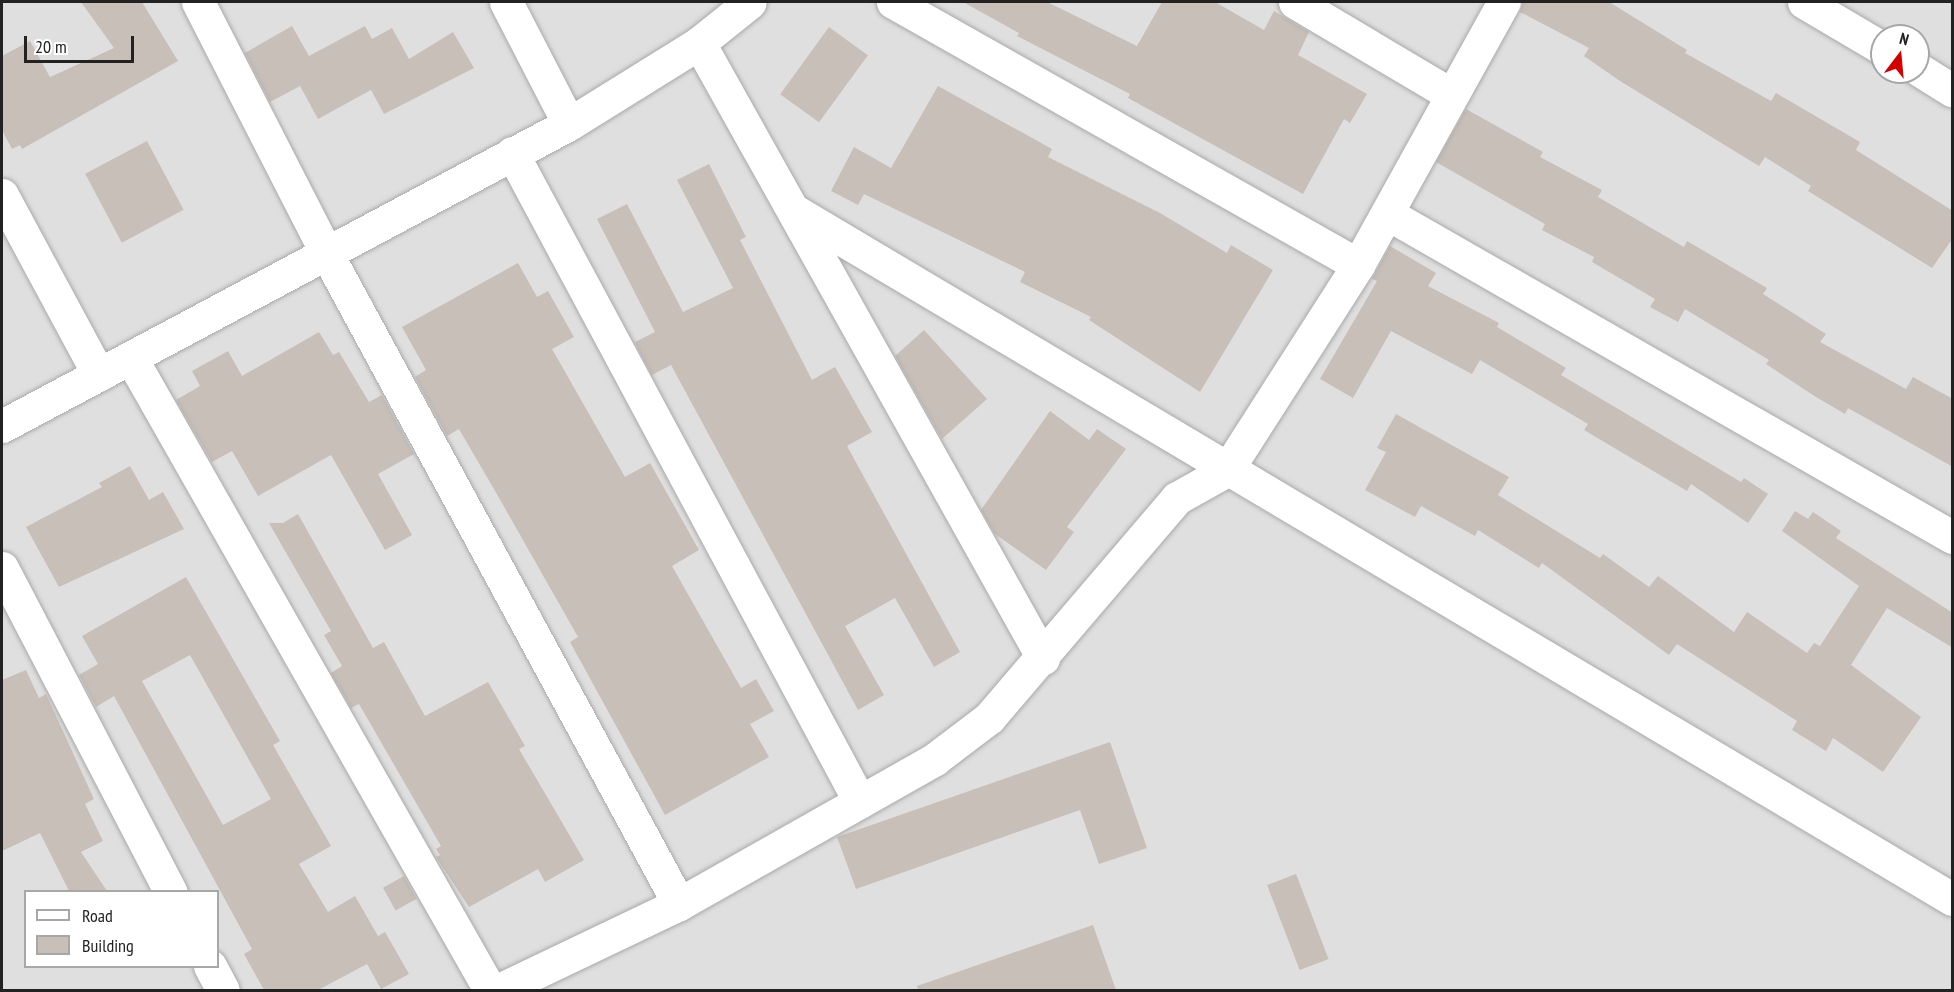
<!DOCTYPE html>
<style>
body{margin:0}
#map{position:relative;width:1954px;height:992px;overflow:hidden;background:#f2efe9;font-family:"PT Sans Narrow",sans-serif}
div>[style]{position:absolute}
.residential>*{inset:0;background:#e0dfdf}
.building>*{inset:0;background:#c7bfb8;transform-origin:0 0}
.roads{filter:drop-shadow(0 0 2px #a9a9a9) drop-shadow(0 0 2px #a9a9a9)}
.minor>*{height:33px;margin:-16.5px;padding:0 16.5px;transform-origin:16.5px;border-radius:16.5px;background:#fff}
span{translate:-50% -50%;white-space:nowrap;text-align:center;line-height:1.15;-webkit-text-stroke:4.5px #fff;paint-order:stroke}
.frame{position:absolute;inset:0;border:3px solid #222;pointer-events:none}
.legend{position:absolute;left:24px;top:890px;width:195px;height:78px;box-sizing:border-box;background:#fff;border:2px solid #a7a7a7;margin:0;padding:8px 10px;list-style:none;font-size:18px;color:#222}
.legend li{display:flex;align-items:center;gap:12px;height:30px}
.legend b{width:30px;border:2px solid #a7a7a7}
.north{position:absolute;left:1870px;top:24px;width:60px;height:60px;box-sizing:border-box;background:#fff;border:2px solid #a7a7a7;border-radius:50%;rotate:16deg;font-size:16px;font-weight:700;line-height:24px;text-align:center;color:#222}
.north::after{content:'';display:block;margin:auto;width:21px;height:27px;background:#d40000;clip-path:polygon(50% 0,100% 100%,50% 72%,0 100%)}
.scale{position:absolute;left:24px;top:36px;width:110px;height:27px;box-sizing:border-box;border:3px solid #222;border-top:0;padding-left:8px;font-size:18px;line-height:21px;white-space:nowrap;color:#222;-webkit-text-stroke:4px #fff;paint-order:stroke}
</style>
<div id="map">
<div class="residential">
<div style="clip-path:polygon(evenodd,2px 2px,1952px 2px,1952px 990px,2px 990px,2px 2px,1882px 36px,1918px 36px,1918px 72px,1882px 72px,1882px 36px,2px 2px,26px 892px,218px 892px,218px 966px,26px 966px,26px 892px)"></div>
</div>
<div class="building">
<div style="clip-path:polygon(81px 2px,142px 2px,178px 61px,22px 149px,20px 145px,12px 149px,2px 130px,2px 56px,30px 41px,50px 77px,114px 48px)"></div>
<div style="clip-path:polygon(963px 2px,1047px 2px,1137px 46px,1162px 2px,1215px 2px,1264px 30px,1274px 11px,1309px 32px,1298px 55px,1367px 94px,1350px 123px,1344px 119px,1303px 194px,1128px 98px,1130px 94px,1017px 36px,1019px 33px)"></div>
<div style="clip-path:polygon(1523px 2px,1609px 2px,1687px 50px,1685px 53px,1771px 101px,1776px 93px,1860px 142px,1856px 150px,1953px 211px,1953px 238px,1932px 268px,1808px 191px,1811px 186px,1765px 157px,1759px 166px,1620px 81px,1584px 56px,1589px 48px,1520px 12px)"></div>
<div style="clip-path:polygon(292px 26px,309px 56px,365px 26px,372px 39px,392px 28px,409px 59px,453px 32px,474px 68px,384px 114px,371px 90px,318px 119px,300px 86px,270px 102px,245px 53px)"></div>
<div style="left:829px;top:27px;width:48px;height:83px;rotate:36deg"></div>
<div style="clip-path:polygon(938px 86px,1052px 149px,1048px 157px,1160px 213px,1227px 253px,1231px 245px,1273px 270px,1200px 392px,1089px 320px,1091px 317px,1020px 282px,1025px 272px,864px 194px,858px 205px,831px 191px,854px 147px,891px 168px)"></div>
<div style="clip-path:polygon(1466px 109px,1543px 152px,1540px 157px,1602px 190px,1598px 197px,1684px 247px,1687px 241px,1767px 288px,1763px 294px,1826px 334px,1820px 342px,1906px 389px,1913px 377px,1953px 399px,1953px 467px,1848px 408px,1845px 414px,1816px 397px,1766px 364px,1769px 360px,1685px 309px,1678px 322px,1650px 307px,1655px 299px,1592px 262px,1594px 257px,1542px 230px,1545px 224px,1436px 162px)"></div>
<div style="left:147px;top:141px;width:78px;height:70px;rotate:62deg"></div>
<div style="clip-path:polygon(709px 164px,746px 237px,740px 240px,812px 380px,835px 367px,872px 432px,847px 446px,960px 652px,934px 667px,895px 598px,845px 626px,884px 695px,858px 710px,671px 365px,652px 375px,638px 349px,635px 342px,655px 332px,597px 219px,627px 204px,683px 312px,733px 288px,677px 180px)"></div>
<div style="clip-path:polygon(1390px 246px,1436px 273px,1428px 286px,1499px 323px,1497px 327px,1566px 368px,1561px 375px,1741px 482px,1744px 478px,1768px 494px,1748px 523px,1691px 484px,1687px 491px,1584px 430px,1588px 424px,1480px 360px,1472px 374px,1391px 331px,1353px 398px,1320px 379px,1377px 281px,1372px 279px)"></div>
<div style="clip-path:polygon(518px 263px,537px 297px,548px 291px,574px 337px,552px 349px,625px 477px,650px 463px,699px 550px,672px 566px,741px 688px,756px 679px,774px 711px,750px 724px,769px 757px,665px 815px,570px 642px,578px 637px,498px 496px,459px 429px,447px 436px,415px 377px,426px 370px,402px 327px)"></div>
<div style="clip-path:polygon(924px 330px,987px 399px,942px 439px,895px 356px)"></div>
<div style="clip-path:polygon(319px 332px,333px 355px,339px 352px,369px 402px,382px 395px,414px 454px,378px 474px,412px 535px,385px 550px,331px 455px,258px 496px,232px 451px,212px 462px,176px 400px,200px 386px,192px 371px,228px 351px,242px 376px)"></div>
<div style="clip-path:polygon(1050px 411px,1089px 440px,1097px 429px,1126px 449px,1067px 527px,1074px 532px,1046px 570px,995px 534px,981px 510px)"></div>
<div style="clip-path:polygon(1396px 414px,1509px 477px,1498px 495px,1600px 558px,1603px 554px,1649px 587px,1658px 576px,1734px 632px,1747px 612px,1807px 653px,1814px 643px,1820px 646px,1859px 586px,1782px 531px,1795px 511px,1808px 519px,1813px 512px,1841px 531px,1836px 538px,1953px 613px,1953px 648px,1887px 608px,1851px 665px,1921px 717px,1883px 772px,1833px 738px,1826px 751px,1792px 730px,1797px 721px,1677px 644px,1669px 655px,1542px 563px,1539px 568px,1478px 530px,1475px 536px,1421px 506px,1415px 517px,1365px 490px,1386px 452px,1377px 448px)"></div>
<div style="clip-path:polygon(130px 466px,149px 500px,163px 492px,184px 529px,59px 587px,26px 527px,102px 487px,99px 483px)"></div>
<div style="clip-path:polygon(298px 514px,373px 648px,384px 642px,425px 716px,488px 682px,525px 746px,519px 749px,584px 860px,545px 882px,538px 869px,469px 907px,436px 857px,440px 855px,436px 849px,441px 846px,359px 704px,351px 708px,331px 673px,342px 666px,324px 635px,331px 631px,269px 523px,283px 523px)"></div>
<div style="clip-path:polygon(evenodd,186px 577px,280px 741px,273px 745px,331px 846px,299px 864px,328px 912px,355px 896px,378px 936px,385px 932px,409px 974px,381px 989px,367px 964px,318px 990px,264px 990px,244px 954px,252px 949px,114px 696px,96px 707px,79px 675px,98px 664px,82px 636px,186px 577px,190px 655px,271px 799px,223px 825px,142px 681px,190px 655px)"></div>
<div style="clip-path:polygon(26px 670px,39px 698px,46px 694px,94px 799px,85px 804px,103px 841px,81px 852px,107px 891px,69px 891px,40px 833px,2px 851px,2px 680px)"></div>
<div style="clip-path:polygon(1110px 742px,1147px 848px,1099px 864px,1080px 810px,856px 889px,837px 837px)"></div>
<div style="left:1296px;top:874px;width:91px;height:31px;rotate:69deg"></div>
<div style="left:404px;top:876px;width:26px;height:24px;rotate:61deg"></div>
<div style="clip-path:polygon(1093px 925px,1116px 990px,918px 990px,917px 986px)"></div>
</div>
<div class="roads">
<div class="minor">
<div style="left:198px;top:2px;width:285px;rotate:62.9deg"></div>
<div style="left:328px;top:256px;width:737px;rotate:61.56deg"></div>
<div style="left:506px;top:2px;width:137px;rotate:62.7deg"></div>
<div style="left:893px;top:2px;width:534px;rotate:29.49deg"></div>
<div style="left:1295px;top:2px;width:180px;rotate:30.7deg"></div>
<div style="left:1804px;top:2px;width:91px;rotate:30.5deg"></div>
<div style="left:699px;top:43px;width:705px;rotate:60.78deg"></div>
<div style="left:1918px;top:69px;width:40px;rotate:32deg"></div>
<div style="left:512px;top:153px;width:736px;rotate:61.8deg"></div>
<div style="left:2px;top:195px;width:204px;rotate:61.7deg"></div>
<div style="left:793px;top:210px;width:1348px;rotate:30.73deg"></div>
<div style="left:1388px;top:214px;width:650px;rotate:29.8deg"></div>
<div style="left:131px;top:358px;width:727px;rotate:60.4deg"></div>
<div style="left:2px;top:426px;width:642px;rotate:-28.04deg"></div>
<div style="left:569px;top:124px;width:153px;rotate:-31.9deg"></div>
<div style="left:699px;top:43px;width:65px;rotate:-38.8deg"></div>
<div style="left:2px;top:568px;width:365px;rotate:62.5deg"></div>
<div style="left:210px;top:966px;width:27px;rotate:62deg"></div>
<div style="left:499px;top:990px;width:199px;rotate:-25.5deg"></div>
<div style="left:679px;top:904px;width:294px;rotate:-29.5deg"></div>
<div style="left:935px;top:759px;width:68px;rotate:-37.2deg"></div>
<div style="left:989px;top:718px;width:289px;rotate:-49.5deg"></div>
<div style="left:1177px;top:498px;width:57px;rotate:-29.2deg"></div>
<div style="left:1227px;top:470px;width:243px;rotate:-57.4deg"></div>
<div style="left:1358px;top:265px;width:301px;rotate:-61deg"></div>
</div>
</div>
<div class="frame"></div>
<ul class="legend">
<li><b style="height:8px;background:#fff"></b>Road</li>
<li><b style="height:16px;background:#c7bfb8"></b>Building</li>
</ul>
<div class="north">N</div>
<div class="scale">20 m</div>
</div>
